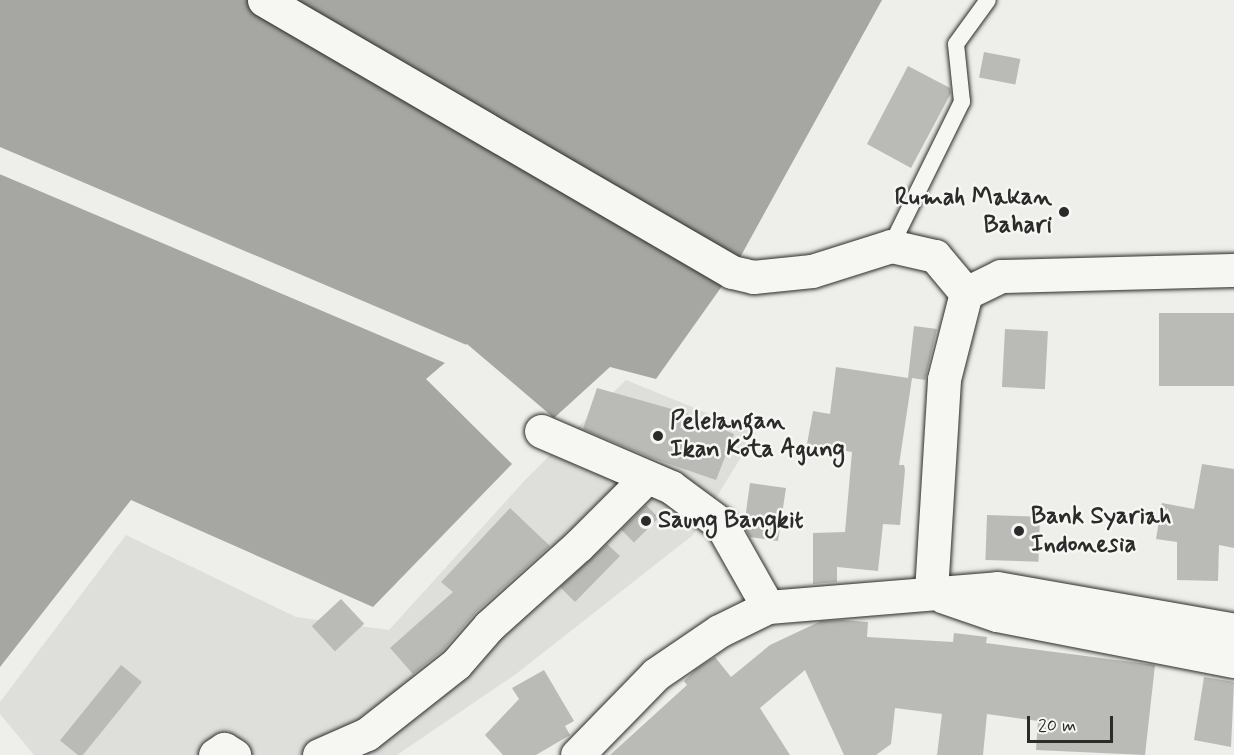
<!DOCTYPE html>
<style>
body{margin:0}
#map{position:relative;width:1234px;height:755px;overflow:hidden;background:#eeeeea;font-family:Mynerve,sans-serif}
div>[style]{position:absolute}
.built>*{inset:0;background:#dededb}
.water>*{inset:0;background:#a6a6a3}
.pier>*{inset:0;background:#eeeeea;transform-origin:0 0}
.building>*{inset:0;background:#babab7;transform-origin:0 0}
.roads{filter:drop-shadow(0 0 2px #2b2b2b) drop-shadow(0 0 2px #2b2b2b)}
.lane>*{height:16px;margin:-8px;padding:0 8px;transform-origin:8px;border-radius:8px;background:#f6f6f2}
.street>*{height:33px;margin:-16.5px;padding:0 16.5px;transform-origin:16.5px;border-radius:16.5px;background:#f6f6f2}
.secondary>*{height:33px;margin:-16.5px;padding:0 16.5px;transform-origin:16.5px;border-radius:16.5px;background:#f6f6f2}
.dots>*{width:16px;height:16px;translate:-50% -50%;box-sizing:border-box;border:3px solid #f6f6f2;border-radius:50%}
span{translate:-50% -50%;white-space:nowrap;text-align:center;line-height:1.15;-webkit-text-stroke:5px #f6f6f2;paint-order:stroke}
.poi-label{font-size:24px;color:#2b2b2b;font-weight:700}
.right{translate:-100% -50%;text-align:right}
.left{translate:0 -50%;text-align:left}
.scale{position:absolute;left:1027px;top:716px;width:86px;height:27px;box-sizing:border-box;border:3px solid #2b2b2b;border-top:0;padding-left:8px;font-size:18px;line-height:21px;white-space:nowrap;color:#2b2b2b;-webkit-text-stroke:4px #f6f6f2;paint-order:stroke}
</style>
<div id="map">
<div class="built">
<div style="clip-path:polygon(626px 380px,756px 433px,693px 535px,516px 674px,397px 755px,34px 755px,0 714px,0 702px,126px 535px,296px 617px,389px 630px,526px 479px)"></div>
</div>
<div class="water">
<div style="clip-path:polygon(0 0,882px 0,732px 272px,656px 379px,610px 367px,554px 418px,467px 344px,426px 379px,512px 464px,373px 607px,131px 500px,0 667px)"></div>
</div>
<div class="pier">
<div style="left:0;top:147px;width:507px;height:25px;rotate:23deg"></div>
</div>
<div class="building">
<div style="left:984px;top:52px;width:37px;height:26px;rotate:11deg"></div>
<div style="clip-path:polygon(908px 66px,950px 88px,951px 93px,911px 168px,867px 144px)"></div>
<div style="left:1234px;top:313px;width:73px;height:75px;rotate:90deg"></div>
<div style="clip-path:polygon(914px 326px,937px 329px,925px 380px,912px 378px,899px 465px,904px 465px,905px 470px,900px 525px,883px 524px,878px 571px,837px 567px,837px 582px,813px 584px,813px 533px,845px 532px,852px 452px,807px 444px,813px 411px,830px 414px,836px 367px,908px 378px)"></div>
<div style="left:1005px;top:329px;width:43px;height:58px;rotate:3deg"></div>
<div style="clip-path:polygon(597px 388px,686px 413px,734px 434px,716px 480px,649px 457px,583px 429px)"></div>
<div style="clip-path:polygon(1202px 464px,1234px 469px,1234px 548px,1219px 545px,1218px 581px,1177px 580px,1177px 542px,1156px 539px,1162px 503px,1194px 509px)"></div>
<div style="clip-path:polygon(750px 483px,786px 488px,778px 541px,750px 537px,744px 527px)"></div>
<div style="left:646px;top:505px;width:18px;height:35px;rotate:45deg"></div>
<div style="clip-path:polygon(510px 508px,550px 546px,476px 612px,443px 650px,413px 674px,390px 648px,453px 592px,441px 582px)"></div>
<div style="left:987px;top:515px;width:53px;height:45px;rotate:2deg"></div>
<div style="clip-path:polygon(607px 544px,620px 556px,575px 602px,560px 587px)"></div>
<div style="left:341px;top:599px;width:34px;height:40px;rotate:47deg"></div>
<div style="clip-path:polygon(842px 620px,868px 622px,867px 637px,953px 642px,954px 633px,987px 637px,986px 643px,1155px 665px,1145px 755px,1036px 750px,1038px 721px,987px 714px,983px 755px,937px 755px,942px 714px,895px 708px,891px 744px,876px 755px,844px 755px,805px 670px,760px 708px,790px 755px,610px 755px,687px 685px,684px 681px,696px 669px,715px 657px,731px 677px,770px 645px,821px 621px)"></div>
<div style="left:121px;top:665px;width:27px;height:97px;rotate:39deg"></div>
<div style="clip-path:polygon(544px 670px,574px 721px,565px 726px,570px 735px,536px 755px,503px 755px,485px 735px,519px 699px,512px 688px)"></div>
<div style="clip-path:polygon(1204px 677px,1234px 682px,1231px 747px,1194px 740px)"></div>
</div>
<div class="roads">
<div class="lane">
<div style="left:891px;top:246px;width:161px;rotate:-63.8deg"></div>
<div style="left:962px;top:102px;width:58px;rotate:-95.9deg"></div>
<div style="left:956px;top:44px;width:54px;rotate:-54deg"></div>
</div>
<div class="street">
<div style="left:541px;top:431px;width:142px;rotate:23.3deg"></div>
<div style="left:671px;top:487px;width:62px;rotate:36.5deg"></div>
<div style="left:721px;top:524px;width:95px;rotate:60.5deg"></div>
<div style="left:944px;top:597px;width:56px;rotate:18.8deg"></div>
<div style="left:997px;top:615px;width:241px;rotate:11deg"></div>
<div style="left:215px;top:755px;width:11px;rotate:-34deg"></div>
<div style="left:224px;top:749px;width:12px;rotate:31deg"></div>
<div style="left:319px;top:755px;width:52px;rotate:-23.6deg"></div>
<div style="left:367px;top:734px;width:113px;rotate:-38.2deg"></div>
<div style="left:456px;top:664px;width:50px;rotate:-49deg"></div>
<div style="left:489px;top:626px;width:120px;rotate:-42deg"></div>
<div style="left:578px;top:546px;width:96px;rotate:-45deg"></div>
<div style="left:577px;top:755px;width:113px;rotate:-45.7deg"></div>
<div style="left:656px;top:674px;width:76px;rotate:-34.3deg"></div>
<div style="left:719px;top:631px;width:55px;rotate:-26.1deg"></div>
<div style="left:768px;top:607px;width:230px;rotate:-4.7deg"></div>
<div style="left:997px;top:588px;width:241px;rotate:10deg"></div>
</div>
<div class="secondary">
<div style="left:264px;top:0;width:541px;rotate:30.17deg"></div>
<div style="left:732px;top:272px;width:22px;rotate:13deg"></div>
<div style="left:753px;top:277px;width:59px;rotate:-5.8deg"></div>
<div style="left:812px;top:271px;width:83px;rotate:-17.6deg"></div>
<div style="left:891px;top:246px;width:45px;rotate:12.8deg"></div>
<div style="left:935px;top:256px;width:48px;rotate:50deg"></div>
<div style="left:931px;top:592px;width:213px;rotate:-86.5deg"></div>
<div style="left:944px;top:379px;width:89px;rotate:-75.7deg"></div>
<div style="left:966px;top:293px;width:39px;rotate:-26deg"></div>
<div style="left:1001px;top:276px;width:233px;rotate:-1.5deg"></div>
</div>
</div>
<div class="dots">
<div style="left:1064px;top:212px;background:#2b2b2b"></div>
<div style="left:658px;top:436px;background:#2b2b2b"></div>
<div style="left:646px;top:521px;background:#2b2b2b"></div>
<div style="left:1019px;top:531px;background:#2b2b2b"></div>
</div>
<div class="poi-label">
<span class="right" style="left:1052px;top:212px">Rumah Makan<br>Bahari</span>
<span class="left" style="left:670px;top:436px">Pelelangan<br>Ikan Kota Agung</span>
<span class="left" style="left:1031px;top:531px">Bank Syariah<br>Indonesia</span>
<span class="left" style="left:658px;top:521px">Saung Bangkit</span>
</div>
<div class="scale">20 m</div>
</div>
